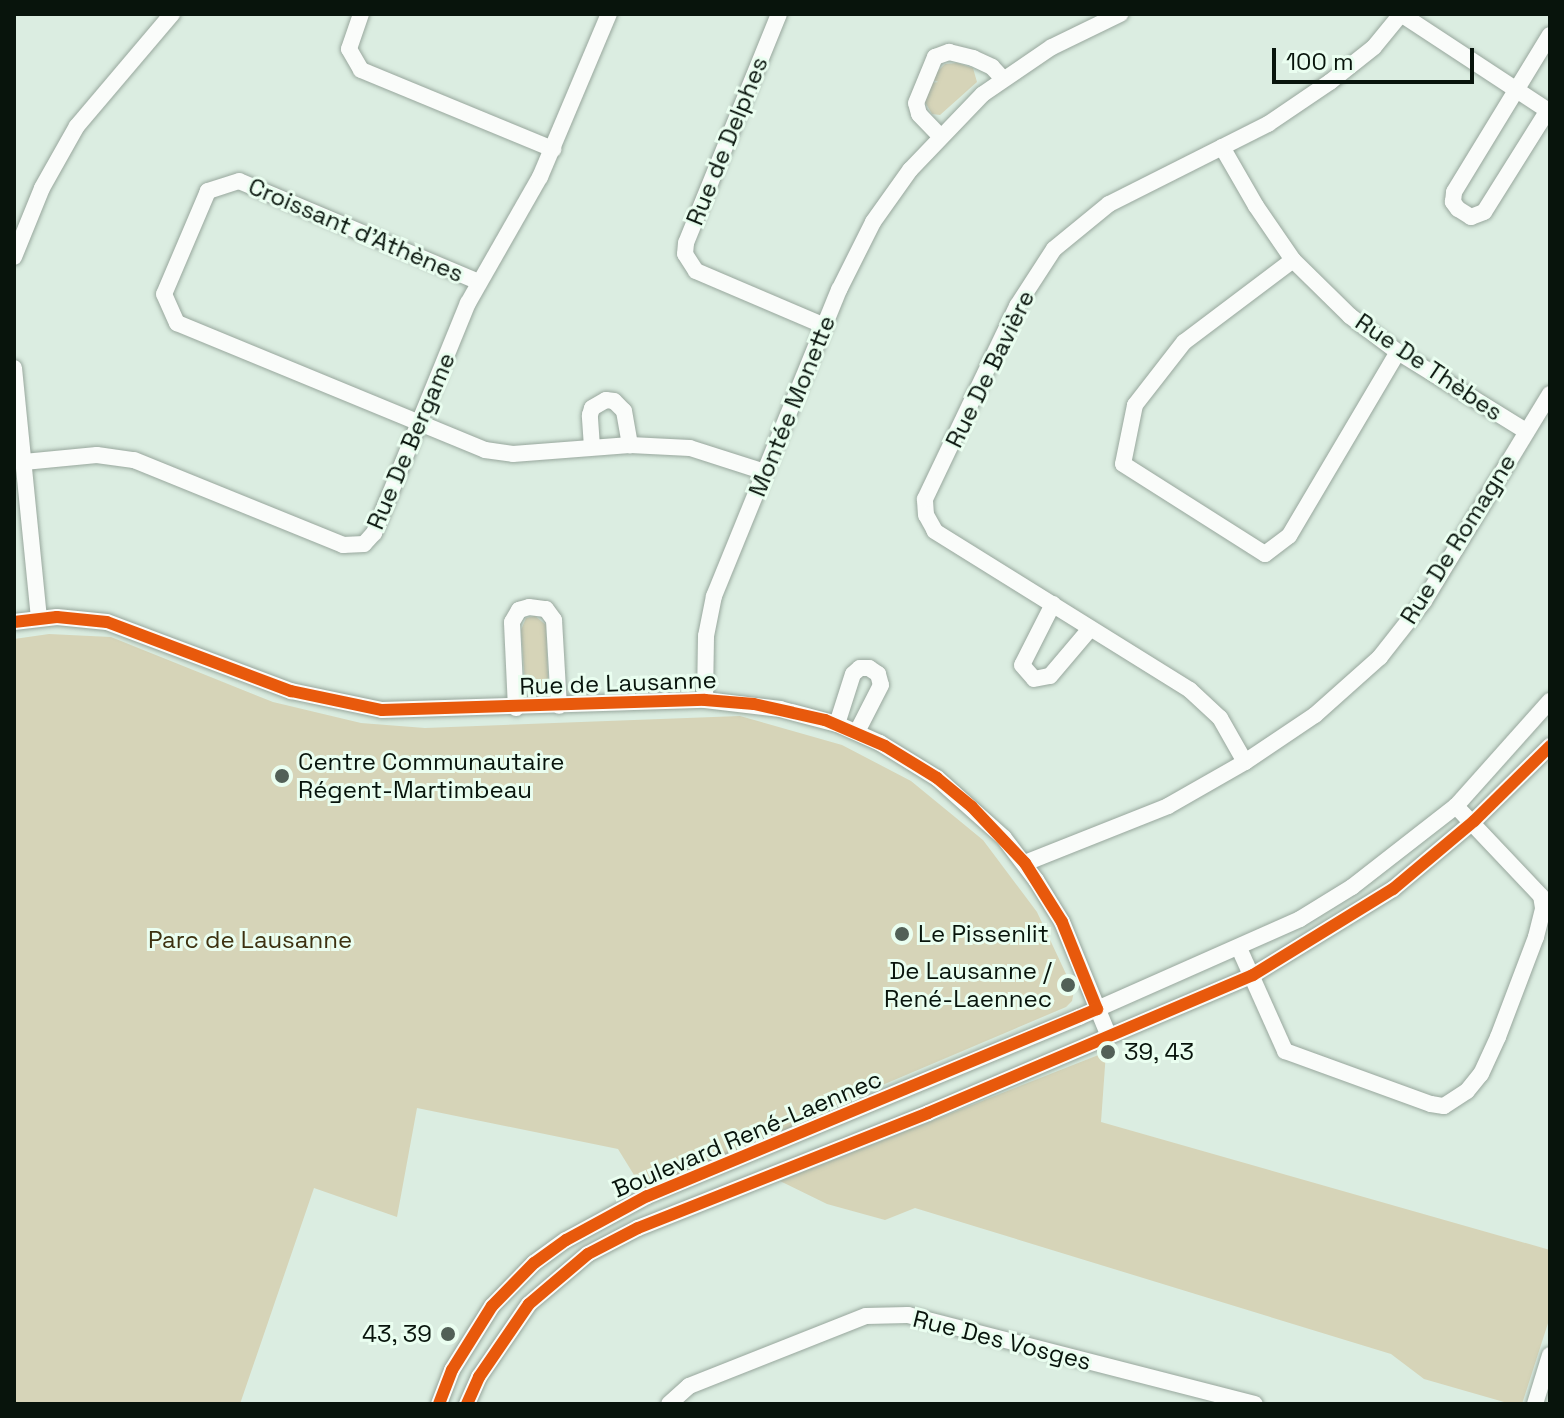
<!DOCTYPE html>
<meta charset="utf-8">
<style>
body{margin:0}
#map{position:relative;width:1564px;height:1418px;overflow:hidden;background:#dbede1;font-family:"Space Grotesk",sans-serif}
div>[style]{position:absolute}
.green>*{inset:0;background:#d6d4b8}
.roads{filter:drop-shadow(0 0 2px #98a79d) drop-shadow(0 0 2px #98a79d)}
.minor>*{height:16px;margin:-8px;padding:0 8px;transform-origin:8px;border-radius:8px;background:#fafcfa}
.cycleway>*{height:12px;margin:-6px;padding:0 6px;transform-origin:6px;border-radius:6px;background:#e8590c}
.dots>*{width:22px;height:22px;translate:-50% -50%;box-sizing:border-box;border:4px solid #eafef0;border-radius:50%}
span{translate:-50% -50%;white-space:nowrap;text-align:center;line-height:1.15;-webkit-text-stroke:6px #eafef0;paint-order:stroke}
.street-label{font-size:24px;color:#08140c}
.poi-label{font-size:24px;color:#08140c}
.left{translate:0 -50%;text-align:left}
.right{translate:-100% -50%;text-align:right}
.park-label{font-size:24px;color:#3d3110}
.frame{position:absolute;inset:0;border:16px solid #08140c;pointer-events:none}
.scale{position:absolute;left:1272px;top:48px;width:202px;height:36px;box-sizing:border-box;border:4px solid #08140c;border-top:0;padding-left:10px;font-size:24px;line-height:28px;white-space:nowrap;color:#08140c;-webkit-text-stroke:6px #eafef0;paint-order:stroke}
</style>
<div id="map">
<div class="green">
<div style="clip-path:polygon(957px 63px,973px 68px,977px 82px,940px 115px,932px 114px,925px 102px,932px 83px,938px 82px,934px 80px,937px 72px,945px 64px)"></div>
<div style="clip-path:polygon(535px 616px,546px 625px,548px 677px,546px 686px,538px 691px,525px 683px,521px 630px,526px 618px)"></div>
<div style="clip-path:polygon(49px 634px,111px 637px,273px 702px,361px 723px,425px 728px,740px 716px,842px 745px,911px 781px,983px 840px,1037px 912px,1074px 991px,1072px 1001px,1066px 1007px,847px 1100px,647px 1196px,618px 1149px,417px 1108px,397px 1217px,314px 1188px,240px 1404px,14px 1404px,14px 639px)"></div>
<div style="clip-path:polygon(1106px 1052px,1101px 1122px,1550px 1250px,1550px 1317px,1522px 1404px,1511px 1404px,1424px 1379px,1391px 1354px,915px 1208px,885px 1220px,827px 1204px,780px 1181px)"></div>
</div>
<div class="roads">
<div class="minor">
<div style="left:361px;top:14px;width:37px;rotate:109deg"></div>
<div style="left:349px;top:49px;width:24px;rotate:60deg"></div>
<div style="left:361px;top:70px;width:208px;rotate:22.4deg"></div>
<div style="left:779px;top:14px;width:247px;rotate:112.1deg"></div>
<div style="left:686px;top:243px;width:11px;rotate:95deg"></div>
<div style="left:685px;top:254px;width:20px;rotate:57deg"></div>
<div style="left:696px;top:271px;width:140px;rotate:23.1deg"></div>
<div style="left:1401px;top:14px;width:178px;rotate:33.3deg"></div>
<div style="left:1548px;top:110px;width:120px;rotate:122.1deg"></div>
<div style="left:1484px;top:212px;width:14px;rotate:159deg"></div>
<div style="left:1471px;top:217px;width:15px;rotate:-148deg"></div>
<div style="left:1458px;top:209px;width:9px;rotate:-126deg"></div>
<div style="left:1453px;top:202px;width:10px;rotate:-84deg"></div>
<div style="left:1454px;top:192px;width:184px;rotate:-58.6deg"></div>
<div style="left:940px;top:136px;width:30px;rotate:-134deg"></div>
<div style="left:919px;top:114px;width:11px;rotate:-105deg"></div>
<div style="left:916px;top:103px;width:50px;rotate:-67.6deg"></div>
<div style="left:935px;top:57px;width:15px;rotate:-20deg"></div>
<div style="left:949px;top:52px;width:25px;rotate:14deg"></div>
<div style="left:973px;top:58px;width:21px;rotate:25deg"></div>
<div style="left:992px;top:67px;width:16px;rotate:47deg"></div>
<div style="left:1222px;top:147px;width:68px;rotate:60deg"></div>
<div style="left:1256px;top:206px;width:65px;rotate:55.6deg"></div>
<div style="left:1293px;top:260px;width:80px;rotate:44.5deg"></div>
<div style="left:1350px;top:316px;width:60px;rotate:36.9deg"></div>
<div style="left:1398px;top:352px;width:150px;rotate:31.7deg"></div>
<div style="left:14px;top:257px;width:74px;rotate:-67.9deg"></div>
<div style="left:42px;top:188px;width:71px;rotate:-60.6deg"></div>
<div style="left:77px;top:126px;width:147px;rotate:-49.7deg"></div>
<div style="left:1293px;top:260px;width:136px;rotate:143deg"></div>
<div style="left:1184px;top:342px;width:80px;rotate:127.9deg"></div>
<div style="left:1135px;top:405px;width:60px;rotate:101.5deg"></div>
<div style="left:1123px;top:464px;width:168px;rotate:32.4deg"></div>
<div style="left:1265px;top:554px;width:30px;rotate:-37deg"></div>
<div style="left:1289px;top:536px;width:214px;rotate:-59.4deg"></div>
<div style="left:479px;top:282px;width:260px;rotate:-157.2deg"></div>
<div style="left:239px;top:181px;width:33px;rotate:162deg"></div>
<div style="left:208px;top:191px;width:112px;rotate:113.1deg"></div>
<div style="left:164px;top:294px;width:32px;rotate:66deg"></div>
<div style="left:177px;top:323px;width:333px;rotate:22.4deg"></div>
<div style="left:485px;top:450px;width:28px;rotate:8deg"></div>
<div style="left:513px;top:454px;width:117px;rotate:-4.4deg"></div>
<div style="left:630px;top:445px;width:60px;rotate:2.9deg"></div>
<div style="left:690px;top:448px;width:79px;rotate:17.7deg"></div>
<div style="left:14px;top:368px;width:251px;rotate:84.3deg"></div>
<div style="left:592px;top:447px;width:32px;rotate:-94deg"></div>
<div style="left:590px;top:415px;width:7px;rotate:-74deg"></div>
<div style="left:592px;top:408px;width:16px;rotate:-30deg"></div>
<div style="left:606px;top:400px;width:8px;rotate:7deg"></div>
<div style="left:614px;top:401px;width:14px;rotate:45deg"></div>
<div style="left:624px;top:411px;width:35px;rotate:80deg"></div>
<div style="left:24px;top:462px;width:73px;rotate:-5.5deg"></div>
<div style="left:97px;top:455px;width:37px;rotate:8deg"></div>
<div style="left:134px;top:460px;width:226px;rotate:22.1deg"></div>
<div style="left:343px;top:545px;width:21px;rotate:-3deg"></div>
<div style="left:364px;top:544px;width:15px;rotate:-48deg"></div>
<div style="left:374px;top:533px;width:248px;rotate:-67.8deg"></div>
<div style="left:468px;top:303px;width:145px;rotate:-60.3deg"></div>
<div style="left:540px;top:177px;width:177px;rotate:-67.1deg"></div>
<div style="left:1053px;top:604px;width:68px;rotate:116.9deg"></div>
<div style="left:1022px;top:665px;width:18px;rotate:49deg"></div>
<div style="left:1034px;top:679px;width:16px;rotate:-11deg"></div>
<div style="left:1050px;top:676px;width:60px;rotate:-49.7deg"></div>
<div style="left:14px;top:622px;width:43px;rotate:-6.6deg"></div>
<div style="left:57px;top:617px;width:50px;rotate:5.7deg"></div>
<div style="left:107px;top:622px;width:197px;rotate:20.6deg"></div>
<div style="left:291px;top:691px;width:93px;rotate:11.8deg"></div>
<div style="left:382px;top:710px;width:323px;rotate:-1.8deg"></div>
<div style="left:705px;top:700px;width:76px;rotate:6.8deg"></div>
<div style="left:780px;top:709px;width:59px;rotate:14.7deg"></div>
<div style="left:837px;top:724px;width:47px;rotate:23.8deg"></div>
<div style="left:880px;top:743px;width:67px;rotate:31.6deg"></div>
<div style="left:937px;top:778px;width:90px;rotate:41.8deg"></div>
<div style="left:1004px;top:838px;width:53px;rotate:52.7deg"></div>
<div style="left:1036px;top:880px;width:49px;rotate:58.2deg"></div>
<div style="left:1062px;top:922px;width:121px;rotate:67.7deg"></div>
<div style="left:705px;top:700px;width:64px;rotate:-89.1deg"></div>
<div style="left:706px;top:636px;width:41px;rotate:-78.7deg"></div>
<div style="left:714px;top:596px;width:331px;rotate:-67.8deg"></div>
<div style="left:839px;top:290px;width:76px;rotate:-63.4deg"></div>
<div style="left:873px;top:222px;width:64px;rotate:-54.6deg"></div>
<div style="left:910px;top:170px;width:105px;rotate:-46.2deg"></div>
<div style="left:983px;top:94px;width:83px;rotate:-34.3deg"></div>
<div style="left:1052px;top:47px;width:76px;rotate:-25.9deg"></div>
<div style="left:516px;top:708px;width:86px;rotate:-92.7deg"></div>
<div style="left:512px;top:622px;width:14px;rotate:-60deg"></div>
<div style="left:519px;top:610px;width:10px;rotate:-17deg"></div>
<div style="left:529px;top:607px;width:17px;rotate:7deg"></div>
<div style="left:546px;top:609px;width:14px;rotate:54deg"></div>
<div style="left:554px;top:620px;width:86px;rotate:86.7deg"></div>
<div style="left:837px;top:724px;width:52px;rotate:-72.3deg"></div>
<div style="left:853px;top:674px;width:9px;rotate:-41deg"></div>
<div style="left:860px;top:668px;width:9px"></div>
<div style="left:869px;top:668px;width:11px;rotate:34deg"></div>
<div style="left:878px;top:674px;width:11px;rotate:75deg"></div>
<div style="left:881px;top:685px;width:53px;rotate:117.1deg"></div>
<div style="left:1245px;top:762px;width:51px;rotate:-119.6deg"></div>
<div style="left:1220px;top:718px;width:41px;rotate:-137deg"></div>
<div style="left:1190px;top:690px;width:301px;rotate:-148.1deg"></div>
<div style="left:935px;top:531px;width:18px;rotate:-119deg"></div>
<div style="left:926px;top:515px;width:16px;rotate:-94deg"></div>
<div style="left:925px;top:499px;width:214px;rotate:-64.5deg"></div>
<div style="left:1017px;top:306px;width:68px;rotate:-57deg"></div>
<div style="left:1054px;top:249px;width:71px;rotate:-39.3deg"></div>
<div style="left:1109px;top:204px;width:178px;rotate:-26.7deg"></div>
<div style="left:1268px;top:124px;width:75px;rotate:-34.1deg"></div>
<div style="left:1330px;top:82px;width:56px;rotate:-38.5deg"></div>
<div style="left:1374px;top:47px;width:43px;rotate:-50.7deg"></div>
<div style="left:1025px;top:863px;width:154px;rotate:-21.7deg"></div>
<div style="left:1168px;top:806px;width:89px;rotate:-29.7deg"></div>
<div style="left:1245px;top:762px;width:84px;rotate:-33.9deg"></div>
<div style="left:1315px;top:715px;width:87px;rotate:-41.7deg"></div>
<div style="left:1380px;top:657px;width:71px;rotate:-51.8deg"></div>
<div style="left:1424px;top:601px;width:242px;rotate:-58.7deg"></div>
<div style="left:1239px;top:948px;width:113px;rotate:65.9deg"></div>
<div style="left:1285px;top:1051px;width:155px;rotate:20deg"></div>
<div style="left:1431px;top:1104px;width:13px;rotate:9deg"></div>
<div style="left:1444px;top:1106px;width:27px;rotate:-33deg"></div>
<div style="left:1467px;top:1091px;width:22px;rotate:-51deg"></div>
<div style="left:1481px;top:1074px;width:41px;rotate:-65.3deg"></div>
<div style="left:1498px;top:1037px;width:107px;rotate:-69.2deg"></div>
<div style="left:1536px;top:937px;width:30px;rotate:-76deg"></div>
<div style="left:1543px;top:908px;width:12px;rotate:-99deg"></div>
<div style="left:1541px;top:896px;width:124px;rotate:-133.4deg"></div>
<div style="left:439px;top:1404px;width:36px;rotate:-69deg"></div>
<div style="left:452px;top:1370px;width:75px;rotate:-58deg"></div>
<div style="left:492px;top:1306px;width:60px;rotate:-45.7deg"></div>
<div style="left:534px;top:1263px;width:39px;rotate:-36deg"></div>
<div style="left:566px;top:1240px;width:92px;rotate:-28.5deg"></div>
<div style="left:647px;top:1196px;width:468px;rotate:-22.5deg"></div>
<div style="left:1079px;top:1017px;width:242px;rotate:-23.9deg"></div>
<div style="left:1300px;top:919px;width:61px;rotate:-31.6deg"></div>
<div style="left:1352px;top:887px;width:132px;rotate:-37.9deg"></div>
<div style="left:1456px;top:806px;width:141px;rotate:-48.2deg"></div>
<div style="left:467px;top:1404px;width:30px;rotate:-66deg"></div>
<div style="left:479px;top:1377px;width:88px;rotate:-55.6deg"></div>
<div style="left:529px;top:1304px;width:77px;rotate:-40.3deg"></div>
<div style="left:588px;top:1254px;width:56px;rotate:-27.5deg"></div>
<div style="left:638px;top:1228px;width:312px;rotate:-21.6deg"></div>
<div style="left:928px;top:1113px;width:353px;rotate:-23deg"></div>
<div style="left:1253px;top:975px;width:164px;rotate:-31.6deg"></div>
<div style="left:1393px;top:889px;width:106px;rotate:-40deg"></div>
<div style="left:1474px;top:821px;width:107px;rotate:-44.6deg"></div>
<div style="left:669px;top:1404px;width:27px;rotate:-42deg"></div>
<div style="left:689px;top:1386px;width:190px;rotate:-21.6deg"></div>
<div style="left:866px;top:1316px;width:42px;rotate:-1.4deg"></div>
<div style="left:908px;top:1315px;width:358px;rotate:14.4deg"></div>
<div style="left:1535px;top:1404px;width:51px;rotate:-73deg"></div>
</div>
</div>
<div class="cycleway">
<div style="left:14px;top:622px;width:43px;rotate:-6.6deg"></div>
<div style="left:57px;top:617px;width:50px;rotate:5.7deg"></div>
<div style="left:107px;top:622px;width:197px;rotate:20.6deg"></div>
<div style="left:291px;top:691px;width:93px;rotate:11.8deg"></div>
<div style="left:382px;top:710px;width:323px;rotate:-1.8deg"></div>
<div style="left:705px;top:700px;width:49px;rotate:4.7deg"></div>
<div style="left:754px;top:704px;width:73px;rotate:12.7deg"></div>
<div style="left:825px;top:720px;width:65px;rotate:23.4deg"></div>
<div style="left:885px;top:746px;width:61px;rotate:31.6deg"></div>
<div style="left:937px;top:778px;width:45px;rotate:39.6deg"></div>
<div style="left:972px;top:807px;width:77px;rotate:46.6deg"></div>
<div style="left:1025px;top:863px;width:70px;rotate:57.9deg"></div>
<div style="left:1062px;top:922px;width:94px;rotate:68.1deg"></div>
<div style="left:1097px;top:1009px;width:487px;rotate:157.4deg"></div>
<div style="left:647px;top:1196px;width:92px;rotate:151.5deg"></div>
<div style="left:566px;top:1240px;width:39px;rotate:144deg"></div>
<div style="left:534px;top:1263px;width:60px;rotate:134.3deg"></div>
<div style="left:492px;top:1306px;width:75px;rotate:122deg"></div>
<div style="left:452px;top:1370px;width:36px;rotate:111deg"></div>
<div style="left:467px;top:1404px;width:30px;rotate:-66deg"></div>
<div style="left:479px;top:1377px;width:88px;rotate:-55.6deg"></div>
<div style="left:529px;top:1304px;width:77px;rotate:-40.3deg"></div>
<div style="left:588px;top:1254px;width:56px;rotate:-27.5deg"></div>
<div style="left:638px;top:1228px;width:312px;rotate:-21.6deg"></div>
<div style="left:928px;top:1113px;width:353px;rotate:-23deg"></div>
<div style="left:1253px;top:975px;width:164px;rotate:-31.6deg"></div>
<div style="left:1393px;top:889px;width:106px;rotate:-40deg"></div>
<div style="left:1474px;top:821px;width:107px;rotate:-44.6deg"></div>
</div>
<div class="dots">
<div style="left:282px;top:776px;background:#526057"></div>
<div style="left:902px;top:934px;background:#526057"></div>
<div style="left:1068px;top:985px;background:#526057"></div>
<div style="left:1108px;top:1052px;background:#526057"></div>
<div style="left:448px;top:1334px;background:#526057"></div>
</div>
<div class="street-label">
<span style="left:727px;top:141px;rotate:-68deg">Rue de Delphes</span>
<span style="left:356px;top:230px;rotate:23deg">Croissant d'Athènes</span>
<span style="left:1429px;top:367px;rotate:34deg">Rue De Thèbes</span>
<span style="left:990px;top:369px;rotate:-64deg">Rue De Bavière</span>
<span style="left:792px;top:406px;rotate:-68deg">Montée Monette</span>
<span style="left:411px;top:441px;rotate:-67deg">Rue De Bergame</span>
<span style="left:1458px;top:539px;rotate:-58deg">Rue De Romagne</span>
<span style="left:618px;top:683px;rotate:-2deg">Rue de Lausanne</span>
<span style="left:747px;top:1134px;rotate:-23deg">Boulevard René-Laennec</span>
<span style="left:1002px;top:1340px;rotate:14deg">Rue Des Vosges</span>
</div>
<div class="poi-label">
<span class="left" style="left:298px;top:776px">Centre Communautaire<br>Régent-Martimbeau</span>
<span class="left" style="left:918px;top:934px">Le Pissenlit</span>
<span class="right" style="left:1052px;top:985px">De Lausanne /<br>René-Laennec</span>
<span class="left" style="left:1124px;top:1052px">39, 43</span>
<span class="right" style="left:432px;top:1334px">43, 39</span>
</div>
<div class="park-label">
<span style="left:250px;top:940px">Parc de Lausanne</span>
</div>
<div class="frame"></div>
<div class="scale">100 m</div>
</div>
